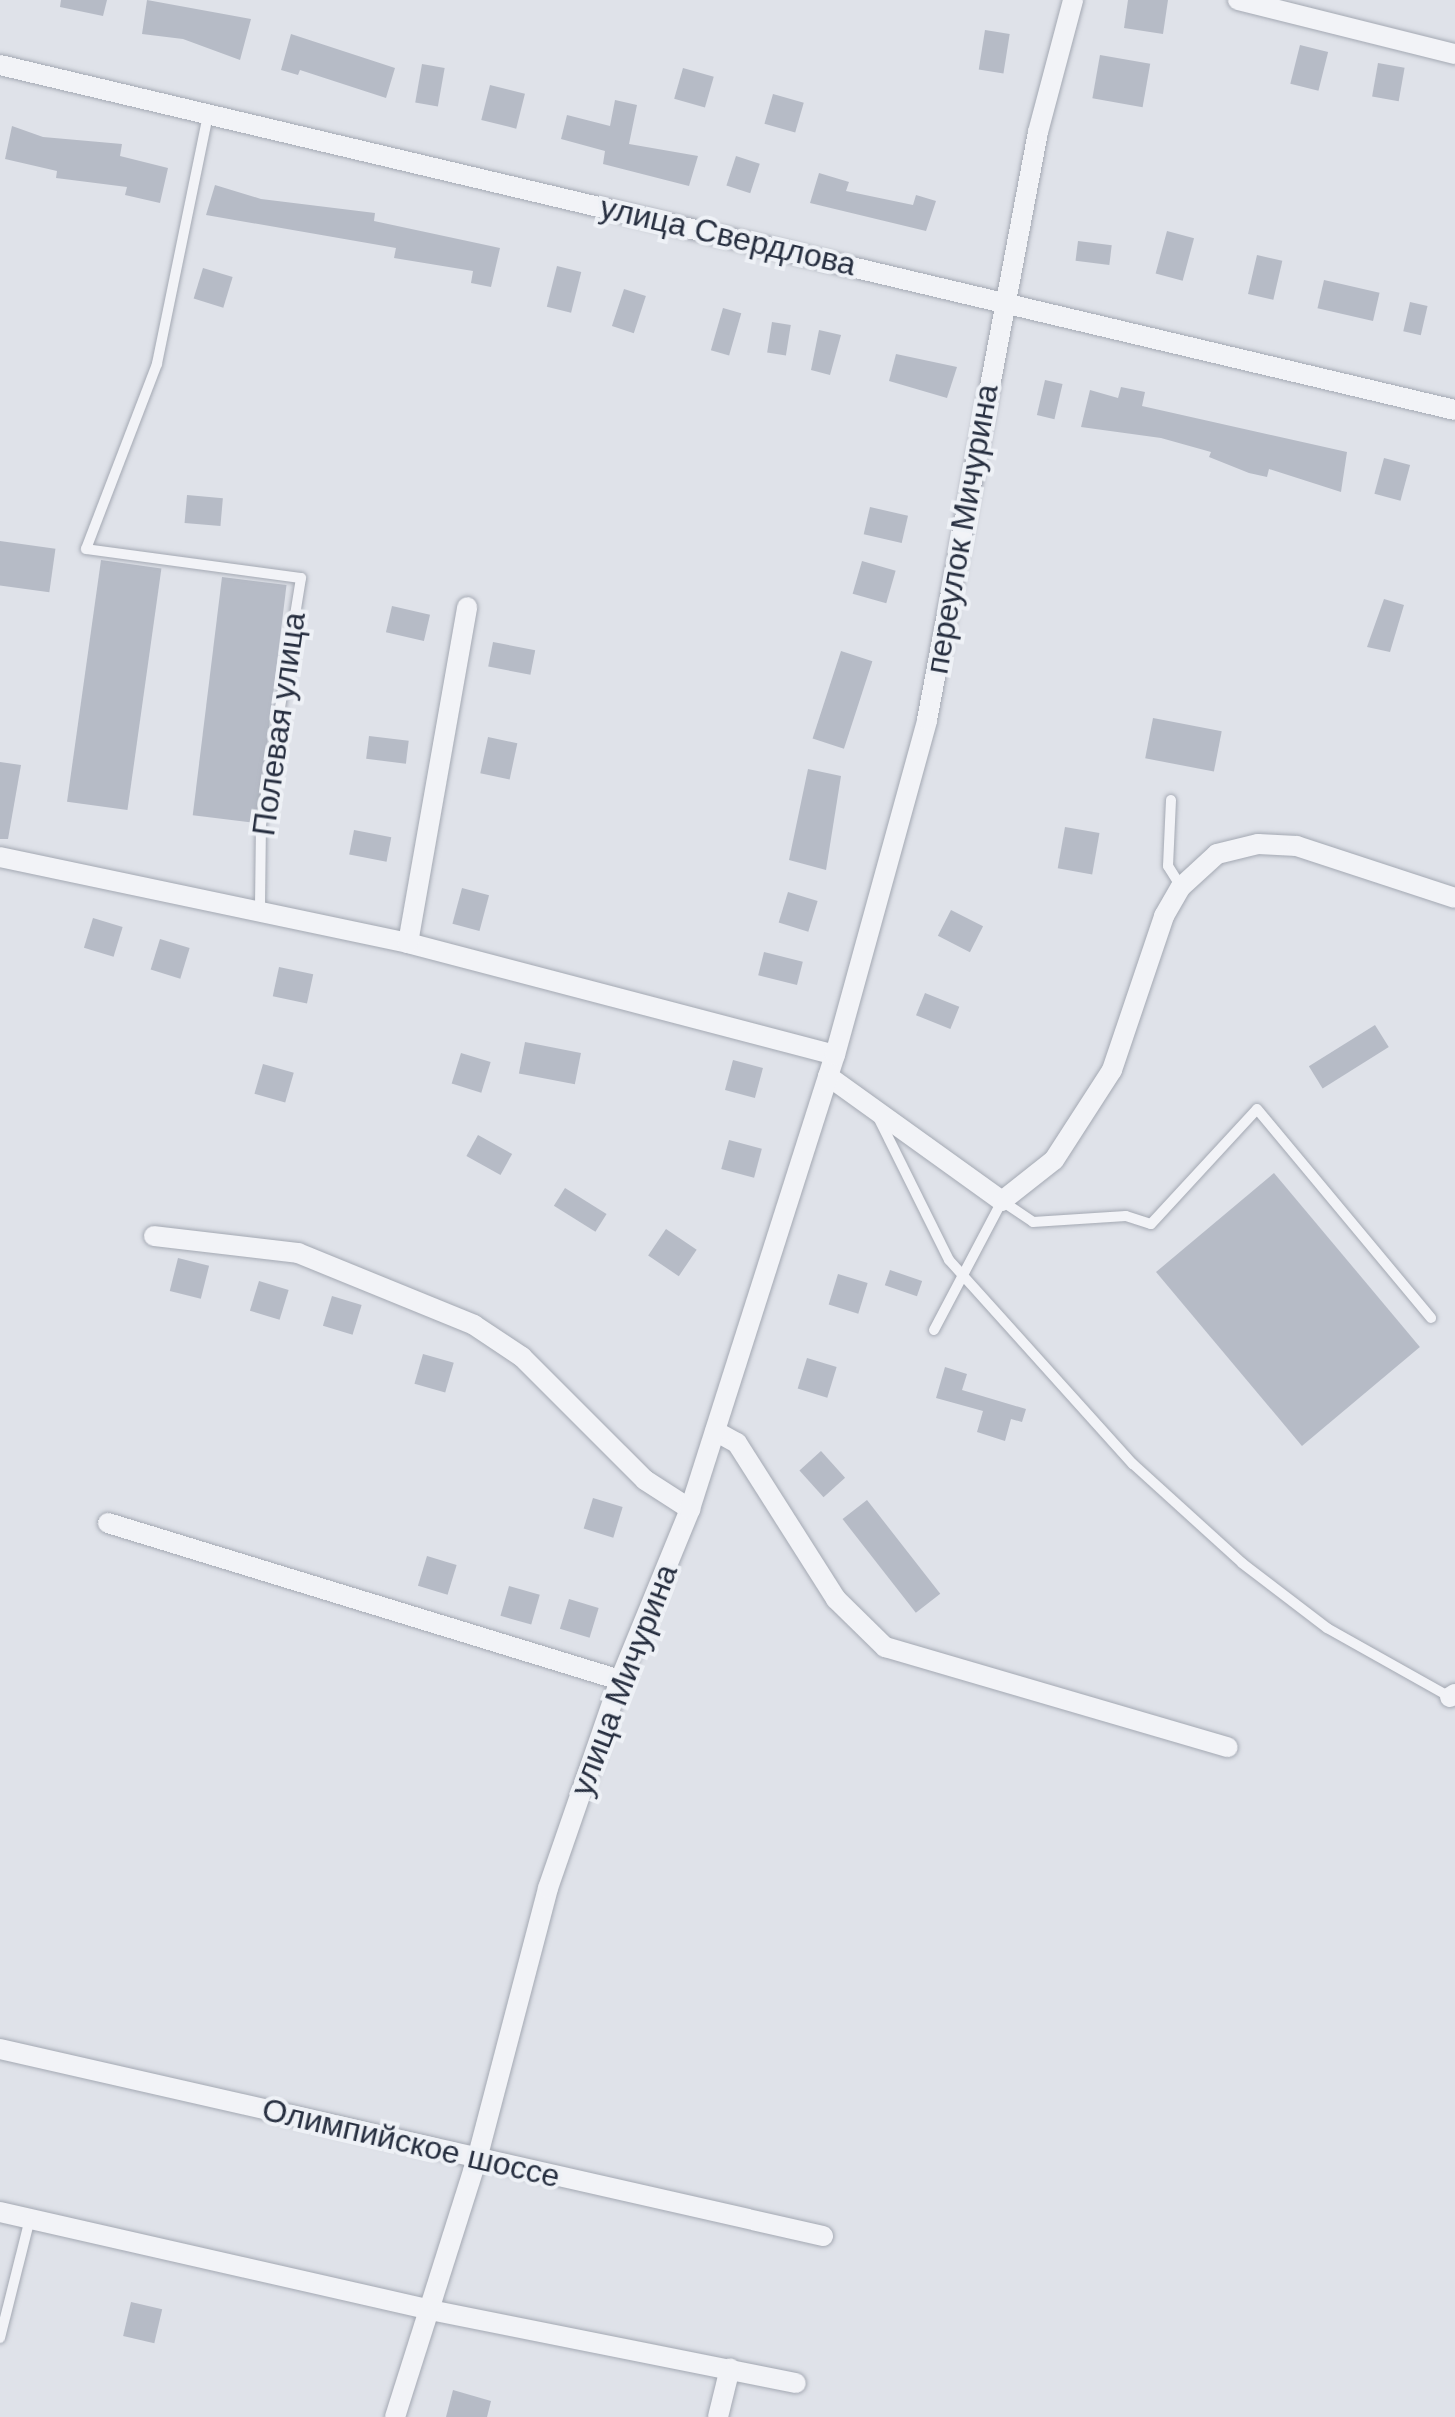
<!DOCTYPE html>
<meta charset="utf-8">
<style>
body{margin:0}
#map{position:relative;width:1455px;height:2417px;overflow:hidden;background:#dfe2e9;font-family:Helvetica,sans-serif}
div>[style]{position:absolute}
.building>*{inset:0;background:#b6bbc6;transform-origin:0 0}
.roads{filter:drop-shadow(0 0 2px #a4a9b3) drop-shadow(0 0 2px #a4a9b3)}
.service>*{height:10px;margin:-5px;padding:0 5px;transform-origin:5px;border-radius:5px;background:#f2f3f7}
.minor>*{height:20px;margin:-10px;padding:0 10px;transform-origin:10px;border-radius:10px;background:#f2f3f7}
span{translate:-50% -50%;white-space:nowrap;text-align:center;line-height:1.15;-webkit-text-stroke:8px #eef1f6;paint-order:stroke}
.street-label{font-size:32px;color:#272f40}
</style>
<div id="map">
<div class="building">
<div style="clip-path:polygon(61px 0,107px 0,103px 16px,60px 7px)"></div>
<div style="clip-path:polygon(147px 0,251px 19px,240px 60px,183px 39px,142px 34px)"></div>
<div style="clip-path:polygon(1128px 0,1168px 0,1163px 34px,1124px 28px)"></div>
<div style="left:985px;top:30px;width:25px;height:40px;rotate:9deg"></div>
<div style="clip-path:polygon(291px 34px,395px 68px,386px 98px,300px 70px,298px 75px,281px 70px)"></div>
<div style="left:1300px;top:45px;width:29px;height:40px;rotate:14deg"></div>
<div style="left:1100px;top:55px;width:51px;height:44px;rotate:10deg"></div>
<div style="left:1378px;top:63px;width:27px;height:34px;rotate:10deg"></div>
<div style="left:422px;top:64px;width:23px;height:39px;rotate:10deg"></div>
<div style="left:683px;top:68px;width:32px;height:32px;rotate:16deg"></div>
<div style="left:490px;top:85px;width:36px;height:36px;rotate:14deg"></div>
<div style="left:773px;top:94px;width:32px;height:31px;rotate:16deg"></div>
<div style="clip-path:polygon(615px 100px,637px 105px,629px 144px,698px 156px,689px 186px,603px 164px,605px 151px,561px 139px,567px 115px,610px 126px)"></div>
<div style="clip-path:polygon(12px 126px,43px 137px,122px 144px,120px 156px,168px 168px,160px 203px,125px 195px,127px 187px,56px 178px,57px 171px,5px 159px)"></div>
<div style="left:736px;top:156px;width:25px;height:31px;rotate:18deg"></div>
<div style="clip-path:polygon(819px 173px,849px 182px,846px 191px,913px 205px,916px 195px,936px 201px,926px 231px,810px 203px)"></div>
<div style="clip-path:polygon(215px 185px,261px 199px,375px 213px,374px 221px,500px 248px,491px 287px,471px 283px,473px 271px,394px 258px,396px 248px,206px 215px)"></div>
<div style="left:1167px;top:231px;width:28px;height:44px;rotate:15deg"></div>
<div style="left:1078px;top:241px;width:34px;height:20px;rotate:7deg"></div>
<div style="left:1257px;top:255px;width:26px;height:40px;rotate:13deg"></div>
<div style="left:557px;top:266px;width:25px;height:42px;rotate:14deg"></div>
<div style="left:203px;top:268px;width:31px;height:32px;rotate:17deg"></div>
<div style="left:1324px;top:280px;width:57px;height:29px;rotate:13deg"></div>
<div style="left:624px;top:289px;width:23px;height:39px;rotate:18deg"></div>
<div style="left:1410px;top:302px;width:18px;height:30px;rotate:13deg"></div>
<div style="left:723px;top:308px;width:19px;height:44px;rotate:16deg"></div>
<div style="left:772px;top:322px;width:19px;height:31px;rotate:9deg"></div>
<div style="clip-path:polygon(819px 330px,841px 335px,830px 375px,811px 370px)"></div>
<div style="clip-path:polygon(896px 354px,957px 367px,947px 398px,889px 381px)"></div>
<div style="left:1045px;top:380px;width:18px;height:36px;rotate:13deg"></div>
<div style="clip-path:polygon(1121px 387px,1145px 392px,1142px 406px,1347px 452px,1341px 492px,1269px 469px,1267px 477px,1249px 473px,1209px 457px,1211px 452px,1161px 438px,1081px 427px,1090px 390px,1118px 398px)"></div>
<div style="left:1384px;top:458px;width:27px;height:37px;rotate:15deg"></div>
<div style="left:187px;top:495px;width:36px;height:28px;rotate:5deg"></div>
<div style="left:870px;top:507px;width:39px;height:28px;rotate:13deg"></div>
<div style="left:0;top:541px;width:56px;height:44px;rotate:8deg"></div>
<div style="left:101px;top:560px;width:61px;height:244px;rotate:8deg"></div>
<div style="left:862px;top:561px;width:35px;height:34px;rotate:16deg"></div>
<div style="left:222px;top:577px;width:65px;height:240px;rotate:7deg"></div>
<div style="clip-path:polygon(1384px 599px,1404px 605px,1390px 652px,1367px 647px)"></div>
<div style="left:392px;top:606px;width:39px;height:27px;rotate:13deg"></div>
<div style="left:493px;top:642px;width:43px;height:25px;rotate:11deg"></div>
<div style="left:841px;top:651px;width:33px;height:92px;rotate:18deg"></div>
<div style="left:1153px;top:718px;width:70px;height:41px;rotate:11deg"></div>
<div style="left:369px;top:736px;width:40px;height:23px;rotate:7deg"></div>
<div style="left:488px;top:737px;width:30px;height:37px;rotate:12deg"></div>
<div style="clip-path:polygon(0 762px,21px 765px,8px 839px,0 839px)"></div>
<div style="clip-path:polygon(808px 769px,841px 776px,826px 870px,789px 860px)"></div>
<div style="left:1065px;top:827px;width:35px;height:42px;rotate:10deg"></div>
<div style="left:354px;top:830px;width:38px;height:25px;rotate:11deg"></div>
<div style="left:462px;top:888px;width:28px;height:37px;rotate:15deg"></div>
<div style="left:788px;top:892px;width:31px;height:32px;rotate:17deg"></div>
<div style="left:951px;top:910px;width:36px;height:29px;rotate:27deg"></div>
<div style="left:93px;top:918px;width:31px;height:31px;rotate:17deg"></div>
<div style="left:160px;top:939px;width:31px;height:32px;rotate:17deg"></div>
<div style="left:764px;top:952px;width:40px;height:24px;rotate:14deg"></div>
<div style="left:279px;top:967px;width:35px;height:30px;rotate:12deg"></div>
<div style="left:925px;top:993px;width:37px;height:24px;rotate:22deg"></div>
<div style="left:1375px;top:1025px;width:26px;height:78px;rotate:58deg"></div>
<div style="left:525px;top:1042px;width:57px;height:32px;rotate:11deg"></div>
<div style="left:461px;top:1053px;width:31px;height:32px;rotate:17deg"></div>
<div style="left:733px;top:1060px;width:31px;height:31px;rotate:15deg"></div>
<div style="left:263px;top:1064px;width:32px;height:31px;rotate:16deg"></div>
<div style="left:478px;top:1135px;width:39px;height:24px;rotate:29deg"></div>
<div style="left:729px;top:1140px;width:34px;height:30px;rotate:15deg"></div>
<div style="left:1274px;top:1173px;width:227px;height:154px;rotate:50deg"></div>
<div style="left:565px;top:1188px;width:49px;height:21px;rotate:32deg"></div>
<div style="left:666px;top:1229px;width:37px;height:32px;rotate:34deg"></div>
<div style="left:178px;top:1258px;width:32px;height:34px;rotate:14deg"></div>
<div style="left:890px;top:1270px;width:34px;height:16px;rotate:19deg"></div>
<div style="left:838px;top:1274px;width:31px;height:32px;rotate:17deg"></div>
<div style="left:259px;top:1281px;width:31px;height:31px;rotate:17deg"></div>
<div style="left:332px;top:1296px;width:31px;height:31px;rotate:17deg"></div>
<div style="left:423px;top:1354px;width:32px;height:31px;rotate:16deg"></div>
<div style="left:807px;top:1358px;width:31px;height:32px;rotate:17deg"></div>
<div style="clip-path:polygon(945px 1367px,967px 1374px,962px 1390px,1026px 1409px,1022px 1422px,1011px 1419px,1005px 1441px,977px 1432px,983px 1411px,936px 1398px)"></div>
<div style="left:821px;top:1451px;width:36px;height:29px;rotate:48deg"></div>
<div style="left:593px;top:1498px;width:31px;height:32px;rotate:17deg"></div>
<div style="left:867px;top:1500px;width:119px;height:31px;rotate:52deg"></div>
<div style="left:427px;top:1556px;width:31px;height:31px;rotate:17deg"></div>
<div style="left:509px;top:1586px;width:32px;height:31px;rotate:16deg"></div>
<div style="left:569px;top:1599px;width:31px;height:31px;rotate:17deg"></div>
<div style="left:131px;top:2302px;width:32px;height:35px;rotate:13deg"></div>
<div style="clip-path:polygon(453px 2390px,491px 2401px,487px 2417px,446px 2417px)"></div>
</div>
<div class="roads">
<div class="service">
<div style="left:208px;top:115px;width:254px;rotate:101.6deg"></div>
<div style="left:157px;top:364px;width:198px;rotate:111deg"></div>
<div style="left:86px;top:549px;width:217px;rotate:7.7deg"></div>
<div style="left:301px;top:578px;width:249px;rotate:99.2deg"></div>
<div style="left:261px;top:824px;width:84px;rotate:90.7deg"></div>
<div style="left:1171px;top:800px;width:66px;rotate:92.6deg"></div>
<div style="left:1168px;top:866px;width:25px;rotate:58deg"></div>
<div style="left:879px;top:1119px;width:157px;rotate:63.6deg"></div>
<div style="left:949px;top:1260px;width:275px;rotate:48deg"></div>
<div style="left:1133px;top:1464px;width:147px;rotate:42.2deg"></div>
<div style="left:1242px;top:1563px;width:107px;rotate:37.4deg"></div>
<div style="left:1327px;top:1628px;width:141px;rotate:29.3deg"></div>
<div style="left:934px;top:1330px;width:146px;rotate:-62.2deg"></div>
<div style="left:1002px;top:1201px;width:37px;rotate:34deg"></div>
<div style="left:1033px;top:1222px;width:93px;rotate:-3.7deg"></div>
<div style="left:1126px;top:1216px;width:26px;rotate:18deg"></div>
<div style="left:1151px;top:1224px;width:156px;rotate:-47.3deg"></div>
<div style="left:1257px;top:1109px;width:272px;rotate:50.2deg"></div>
<div style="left:0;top:2338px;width:123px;rotate:-75.9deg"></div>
</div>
<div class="minor">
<div style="left:1238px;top:0;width:224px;rotate:14deg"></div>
<div style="left:0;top:65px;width:1495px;rotate:13.34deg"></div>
<div style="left:0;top:857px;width:417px;rotate:11.9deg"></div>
<div style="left:408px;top:943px;width:441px;rotate:14.7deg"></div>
<div style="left:408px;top:943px;width:341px;rotate:-80deg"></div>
<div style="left:828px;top:1076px;width:214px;rotate:35.7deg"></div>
<div style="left:1002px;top:1201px;width:66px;rotate:-38.3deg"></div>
<div style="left:1054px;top:1160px;width:107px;rotate:-57.2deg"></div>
<div style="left:1112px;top:1070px;width:163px;rotate:-71.3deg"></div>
<div style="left:1164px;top:916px;width:34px;rotate:-60deg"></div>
<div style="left:1181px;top:887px;width:49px;rotate:-42.5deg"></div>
<div style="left:1217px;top:854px;width:42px;rotate:-13.7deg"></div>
<div style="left:1258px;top:844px;width:39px;rotate:3deg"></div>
<div style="left:1297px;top:846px;width:166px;rotate:18.2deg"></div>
<div style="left:154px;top:1236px;width:145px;rotate:6.7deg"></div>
<div style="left:298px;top:1253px;width:190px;rotate:22.2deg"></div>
<div style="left:474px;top:1325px;width:58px;rotate:33.7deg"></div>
<div style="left:522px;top:1357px;width:174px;rotate:45deg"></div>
<div style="left:645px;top:1480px;width:54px;rotate:32.8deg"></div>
<div style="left:715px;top:1431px;width:25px;rotate:29deg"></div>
<div style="left:737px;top:1443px;width:185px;rotate:57.6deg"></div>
<div style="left:836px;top:1599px;width:69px;rotate:44.4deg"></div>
<div style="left:885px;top:1647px;width:357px;rotate:16.3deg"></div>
<div style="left:108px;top:1523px;width:536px;rotate:17.05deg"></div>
<div style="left:1450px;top:1697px;width:6px;rotate:-31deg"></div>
<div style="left:0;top:2049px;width:844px;rotate:12.8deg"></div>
<div style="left:0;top:2212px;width:441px;rotate:12.8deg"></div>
<div style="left:430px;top:2310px;width:373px;rotate:11.3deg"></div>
<div style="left:395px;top:2417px;width:271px;rotate:-72.4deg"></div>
<div style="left:477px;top:2159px;width:280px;rotate:-75.3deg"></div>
<div style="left:548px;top:1888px;width:220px;rotate:-70.9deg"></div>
<div style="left:620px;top:1680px;width:185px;rotate:-67.7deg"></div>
<div style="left:690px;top:1509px;width:477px;rotate:-72.3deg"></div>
<div style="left:835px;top:1055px;width:347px;rotate:-74.6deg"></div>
<div style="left:927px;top:720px;width:598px;rotate:-79.31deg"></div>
<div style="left:1038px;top:132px;width:137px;rotate:-75.1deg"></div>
<div style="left:718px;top:2417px;width:50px;rotate:-76.2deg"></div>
</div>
</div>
<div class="street-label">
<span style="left:728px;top:236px;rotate:13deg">улица Свердлова</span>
<span style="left:962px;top:529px;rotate:-80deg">переулок Мичурина</span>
<span style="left:279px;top:724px;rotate:-82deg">Полевая улица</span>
<span style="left:624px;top:1680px;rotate:-69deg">улица Мичурина</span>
<span style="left:411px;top:2143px;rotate:13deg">Олимпийское шоссе</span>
</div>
</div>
